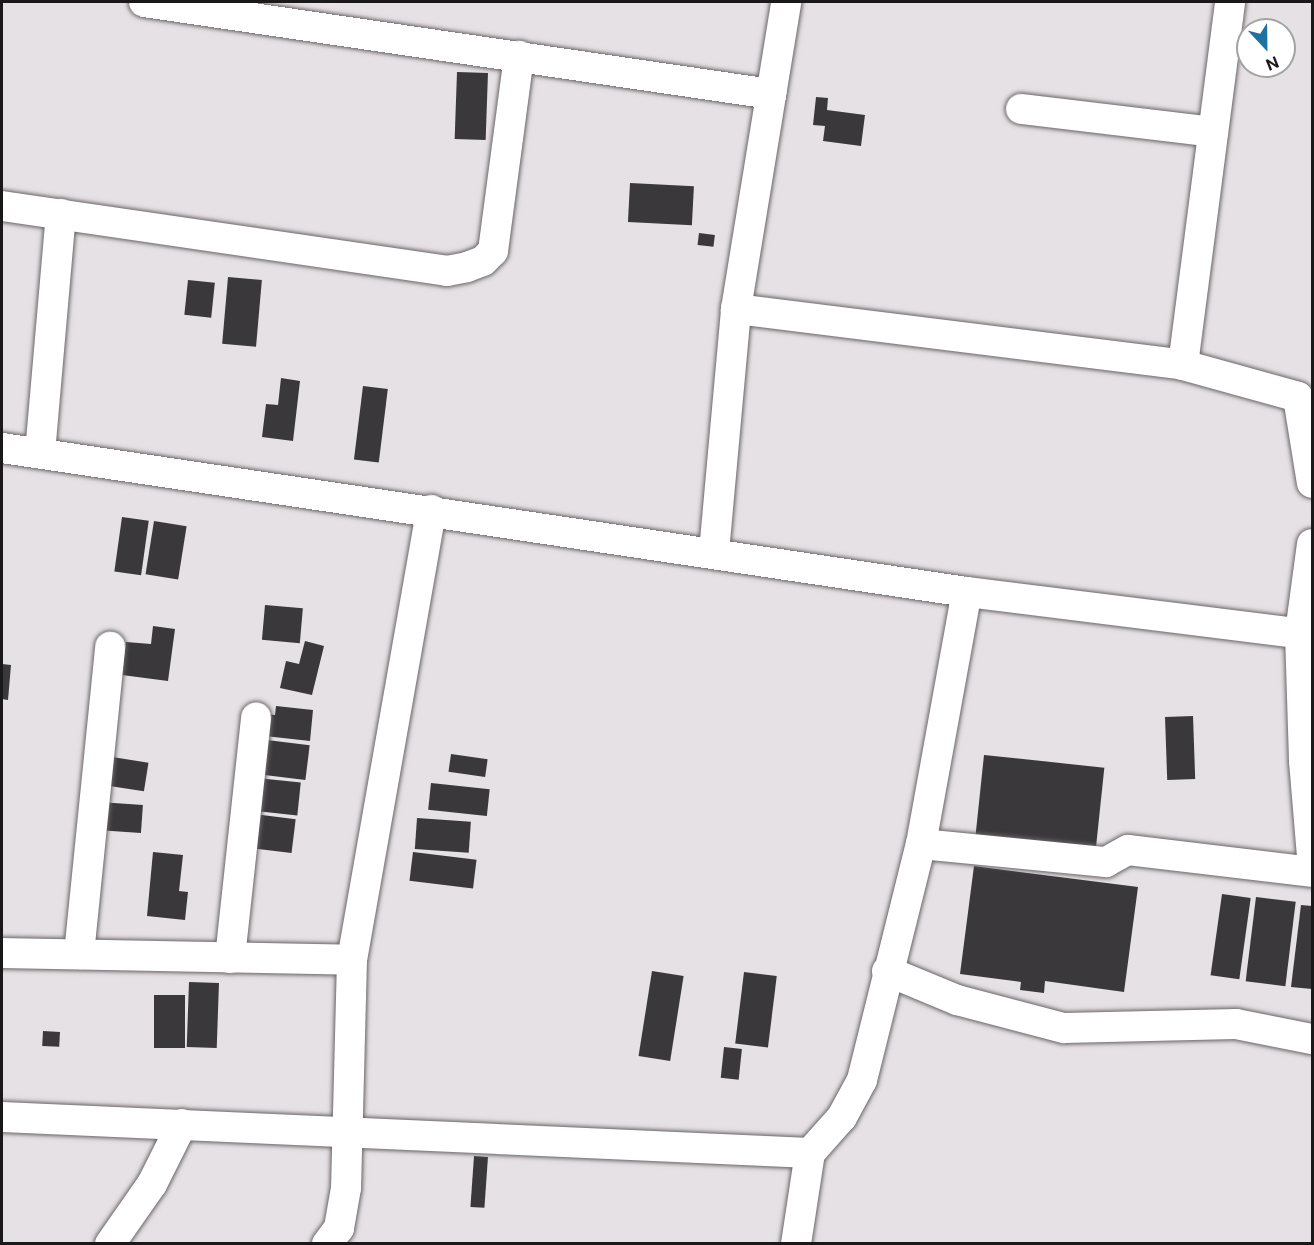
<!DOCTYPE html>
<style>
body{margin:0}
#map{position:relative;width:1314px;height:1245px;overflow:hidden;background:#e6e1e4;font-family:"Public Sans",sans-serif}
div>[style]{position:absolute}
.building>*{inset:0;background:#3a383b;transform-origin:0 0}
.roads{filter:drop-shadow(0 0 2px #696568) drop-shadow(0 0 2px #696568)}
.minor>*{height:30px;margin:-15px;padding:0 15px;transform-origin:15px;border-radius:15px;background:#fff}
span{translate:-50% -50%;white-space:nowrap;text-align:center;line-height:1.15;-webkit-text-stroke:6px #fff;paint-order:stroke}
.frame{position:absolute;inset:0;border:3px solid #1a1819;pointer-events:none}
.north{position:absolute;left:1236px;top:18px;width:60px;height:60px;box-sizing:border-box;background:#fff;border:2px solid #a3a3a3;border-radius:50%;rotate:158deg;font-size:16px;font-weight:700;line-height:24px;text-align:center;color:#1a1819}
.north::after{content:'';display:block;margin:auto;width:21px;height:27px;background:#1e72a3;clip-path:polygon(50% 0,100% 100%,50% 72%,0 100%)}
</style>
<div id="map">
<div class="building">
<div style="left:457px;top:72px;width:31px;height:67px;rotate:2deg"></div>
<div style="clip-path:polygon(816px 97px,828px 98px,827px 110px,865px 115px,861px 146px,823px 141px,825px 126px,813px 125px)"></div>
<div style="left:630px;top:183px;width:64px;height:39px;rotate:3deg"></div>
<div style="left:699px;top:233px;width:16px;height:12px;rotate:7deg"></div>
<div style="left:228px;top:277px;width:34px;height:67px;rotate:5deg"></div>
<div style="left:188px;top:280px;width:27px;height:35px;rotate:6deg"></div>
<div style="clip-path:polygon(281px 378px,300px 381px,293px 441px,262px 437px,266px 404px,278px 405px)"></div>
<div style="left:363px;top:386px;width:25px;height:74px;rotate:7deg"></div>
<div style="left:122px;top:517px;width:27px;height:55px;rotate:8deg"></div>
<div style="left:154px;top:521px;width:33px;height:54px;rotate:9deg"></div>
<div style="left:265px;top:605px;width:38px;height:35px;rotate:5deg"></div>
<div style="clip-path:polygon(153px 626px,175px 629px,168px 681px,122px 675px,126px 642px,151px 644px)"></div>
<div style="clip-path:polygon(305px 641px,324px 646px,312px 695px,280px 688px,286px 661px,299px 664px)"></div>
<div style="clip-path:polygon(2px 664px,11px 665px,8px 700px,2px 699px)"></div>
<div style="clip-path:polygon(276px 706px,313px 710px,310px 741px,265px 736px,267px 714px,275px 715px)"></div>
<div style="left:1193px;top:716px;width:63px;height:28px;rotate:88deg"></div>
<div style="left:267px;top:740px;width:43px;height:35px;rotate:7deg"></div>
<div style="left:451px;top:754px;width:37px;height:18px;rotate:8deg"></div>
<div style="left:984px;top:755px;width:121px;height:84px;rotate:6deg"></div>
<div style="left:106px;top:756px;width:43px;height:29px;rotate:9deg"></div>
<div style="left:257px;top:778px;width:44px;height:33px;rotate:6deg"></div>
<div style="left:431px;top:783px;width:59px;height:27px;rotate:6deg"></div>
<div style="left:99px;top:802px;width:44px;height:28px;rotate:4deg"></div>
<div style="left:253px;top:814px;width:43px;height:34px;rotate:7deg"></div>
<div style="left:417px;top:818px;width:54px;height:31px;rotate:4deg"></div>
<div style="clip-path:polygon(153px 852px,183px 855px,179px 891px,188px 892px,185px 920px,147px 916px)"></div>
<div style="left:413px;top:852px;width:64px;height:29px;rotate:7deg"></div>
<div style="clip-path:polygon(974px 866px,1138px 887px,1124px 992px,1045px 981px,1044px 993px,1020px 990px,1021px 982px,960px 974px)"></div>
<div style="left:1222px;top:894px;width:29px;height:82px;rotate:8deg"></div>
<div style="left:1256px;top:897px;width:40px;height:85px;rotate:7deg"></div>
<div style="clip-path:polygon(1301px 905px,1312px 906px,1312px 989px,1291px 987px)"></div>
<div style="left:652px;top:971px;width:32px;height:86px;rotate:9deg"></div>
<div style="left:744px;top:972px;width:33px;height:72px;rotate:7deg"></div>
<div style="left:189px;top:982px;width:30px;height:65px;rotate:2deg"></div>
<div style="left:154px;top:995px;width:31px;height:53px"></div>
<div style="left:43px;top:1031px;width:17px;height:15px;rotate:3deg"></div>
<div style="left:724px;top:1047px;width:18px;height:31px;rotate:6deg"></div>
<div style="left:474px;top:1156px;width:14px;height:51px;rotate:4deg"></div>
</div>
<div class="roads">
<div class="minor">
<div style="left:144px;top:2px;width:634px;rotate:8.35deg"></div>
<div style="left:1021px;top:109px;width:193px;rotate:6.8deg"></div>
<div style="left:2px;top:206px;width:450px;rotate:8.3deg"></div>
<div style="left:447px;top:271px;width:20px;rotate:-11deg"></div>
<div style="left:467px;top:267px;width:17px;rotate:-21deg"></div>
<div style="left:483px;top:261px;width:14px;rotate:-45deg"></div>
<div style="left:493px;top:251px;width:197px;rotate:-82.4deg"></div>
<div style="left:736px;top:309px;width:450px;rotate:7.1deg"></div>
<div style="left:1183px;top:365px;width:119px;rotate:15.5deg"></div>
<div style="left:1298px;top:397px;width:87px;rotate:80.8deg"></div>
<div style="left:1183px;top:365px;width:366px;rotate:-82.6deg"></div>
<div style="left:2px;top:448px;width:976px;rotate:8.49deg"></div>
<div style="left:967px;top:592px;width:348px;rotate:7.1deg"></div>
<div style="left:40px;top:453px;width:240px;rotate:-85deg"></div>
<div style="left:1312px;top:544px;width:90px;rotate:97.7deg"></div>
<div style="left:1300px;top:633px;width:128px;rotate:88.2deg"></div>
<div style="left:1304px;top:761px;width:95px;rotate:85.2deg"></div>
<div style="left:714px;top:552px;width:244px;rotate:-84.8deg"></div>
<div style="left:736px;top:309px;width:311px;rotate:-80.7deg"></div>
<div style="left:921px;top:844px;width:186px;rotate:5.6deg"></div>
<div style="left:1106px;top:862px;width:25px;rotate:-29deg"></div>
<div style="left:1128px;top:850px;width:185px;rotate:6.8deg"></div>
<div style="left:2px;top:953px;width:350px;rotate:1.1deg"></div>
<div style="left:352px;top:960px;width:228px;rotate:91.5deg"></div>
<div style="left:346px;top:1188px;width:41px;rotate:99.9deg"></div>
<div style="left:339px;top:1228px;width:20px;rotate:127deg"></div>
<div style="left:79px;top:954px;width:309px;rotate:-84.2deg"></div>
<div style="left:230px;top:958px;width:242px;rotate:-83.8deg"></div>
<div style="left:352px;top:960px;width:457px;rotate:-80deg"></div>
<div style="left:887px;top:971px;width:76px;rotate:22.5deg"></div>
<div style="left:957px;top:1000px;width:111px;rotate:14.7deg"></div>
<div style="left:1064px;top:1028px;width:172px;rotate:-1.3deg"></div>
<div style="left:1236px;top:1024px;width:77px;rotate:11.2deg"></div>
<div style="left:2px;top:1117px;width:809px;rotate:2.55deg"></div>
<div style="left:810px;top:1153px;width:48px;rotate:-48.4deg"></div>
<div style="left:842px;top:1117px;width:42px;rotate:-61.6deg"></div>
<div style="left:862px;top:1080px;width:243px;rotate:-76deg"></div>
<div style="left:921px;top:844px;width:256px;rotate:-79.7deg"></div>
<div style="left:110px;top:1244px;width:73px;rotate:-55deg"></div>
<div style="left:152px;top:1184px;width:67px;rotate:-63.4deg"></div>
<div style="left:796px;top:1244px;width:92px;rotate:-81.3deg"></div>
</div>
</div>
<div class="frame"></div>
<div class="north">N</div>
</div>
